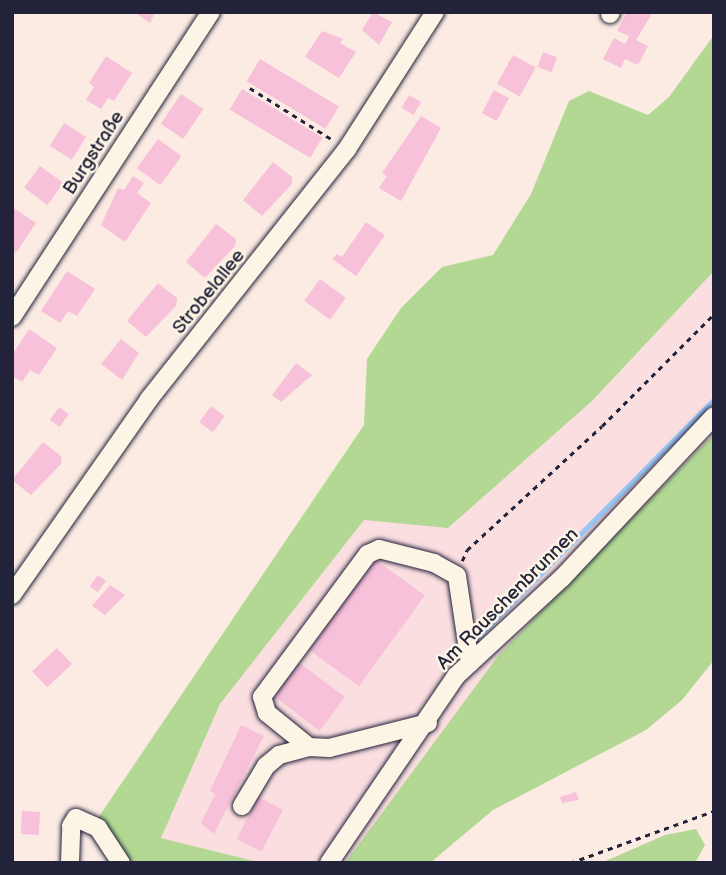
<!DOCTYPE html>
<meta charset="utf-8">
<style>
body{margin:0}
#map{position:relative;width:726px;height:875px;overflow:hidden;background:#fbebe3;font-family:"Balsamiq Sans",sans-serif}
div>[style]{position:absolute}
.built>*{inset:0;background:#fadee0}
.green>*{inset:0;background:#b3d893}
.stream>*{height:4.5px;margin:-2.25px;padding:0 2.25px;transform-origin:2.25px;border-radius:2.25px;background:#9cc8f6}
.building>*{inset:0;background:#f8c1da;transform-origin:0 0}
.path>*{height:2.5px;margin-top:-1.25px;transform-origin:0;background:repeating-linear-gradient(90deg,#22223b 0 5px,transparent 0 10px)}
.roads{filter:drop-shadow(0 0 2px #22223b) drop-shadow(0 0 2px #22223b)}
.minor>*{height:18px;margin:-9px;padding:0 9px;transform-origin:9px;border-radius:9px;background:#fcf5e5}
span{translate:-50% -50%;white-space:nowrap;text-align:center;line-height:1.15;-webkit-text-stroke:5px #fcf5e5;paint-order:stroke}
.street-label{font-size:19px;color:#22223b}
.frame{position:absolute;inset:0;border:14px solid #22223b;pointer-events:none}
</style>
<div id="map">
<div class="built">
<div style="clip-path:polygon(714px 271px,714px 434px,415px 772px,345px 863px,262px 863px,161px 838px,220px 704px,364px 520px,448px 528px,592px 401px)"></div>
</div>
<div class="green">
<div style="clip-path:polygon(714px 35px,714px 271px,592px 401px,448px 528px,364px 520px,220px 704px,161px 838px,262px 863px,128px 863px,98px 818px,364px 425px,367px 359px,401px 308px,442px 267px,493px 255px,531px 194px,569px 101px,589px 91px,648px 115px,669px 97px)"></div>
<div style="clip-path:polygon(714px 434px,714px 660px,682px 700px,646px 730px,493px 810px,430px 863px,345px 863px,498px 656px)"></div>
<div style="clip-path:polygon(696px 829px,705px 845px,695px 863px,601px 863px,665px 835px)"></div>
</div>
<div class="stream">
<div style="left:477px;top:638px;width:337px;rotate:-45.2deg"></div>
</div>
<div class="building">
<div style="clip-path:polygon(134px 12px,155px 12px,150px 23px)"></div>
<div style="clip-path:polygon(373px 12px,392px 22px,379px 45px,362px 30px)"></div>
<div style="clip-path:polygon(627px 12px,653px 12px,636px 40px,648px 46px,638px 65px,625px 59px,621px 68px,603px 59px,614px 38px,625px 44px,629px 36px,617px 31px)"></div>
<div style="clip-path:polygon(322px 31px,343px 39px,340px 43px,356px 52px,339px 78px,305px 57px)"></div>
<div style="left:543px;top:52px;width:15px;height:16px;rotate:20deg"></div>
<div style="left:513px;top:55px;width:26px;height:33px;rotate:29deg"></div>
<div style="clip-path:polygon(106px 56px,132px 73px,114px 101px,108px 98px,101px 109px,86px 100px,94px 87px,89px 83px)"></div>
<div style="left:260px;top:59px;width:92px;height:26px;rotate:31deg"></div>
<div style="left:242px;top:89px;width:94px;height:24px;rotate:31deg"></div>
<div style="left:494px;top:90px;width:17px;height:26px;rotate:28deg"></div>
<div style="left:181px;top:94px;width:27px;height:36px;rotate:34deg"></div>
<div style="left:409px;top:95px;width:14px;height:15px;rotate:30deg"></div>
<div style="clip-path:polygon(421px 116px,441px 128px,401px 201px,379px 188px,387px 176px,382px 173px)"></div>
<div style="left:64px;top:123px;width:26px;height:27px;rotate:32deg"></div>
<div style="left:158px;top:139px;width:29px;height:36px;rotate:36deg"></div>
<div style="clip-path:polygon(273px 162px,292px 177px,292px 184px,262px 216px,243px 200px)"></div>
<div style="left:40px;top:166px;width:29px;height:27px;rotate:36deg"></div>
<div style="clip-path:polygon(133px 176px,144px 183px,137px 193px,151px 203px,125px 242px,101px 225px,118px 188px,124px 190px)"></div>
<div style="clip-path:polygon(12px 207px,36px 223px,16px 253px,12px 250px)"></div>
<div style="clip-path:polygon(366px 222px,385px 235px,356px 276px,332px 259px,337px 254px,342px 257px)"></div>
<div style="clip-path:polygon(216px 224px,236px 239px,235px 246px,205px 278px,186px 262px)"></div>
<div style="clip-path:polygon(67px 271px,95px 289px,77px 316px,68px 311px,60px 323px,41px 311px)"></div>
<div style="left:320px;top:279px;width:32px;height:27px;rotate:36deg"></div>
<div style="clip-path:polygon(158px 283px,177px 298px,176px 306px,146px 337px,127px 321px)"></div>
<div style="clip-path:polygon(29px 329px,57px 348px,39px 375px,30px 370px,22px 382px,12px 376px,12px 355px)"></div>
<div style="clip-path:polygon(121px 339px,139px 353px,122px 380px,101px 364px)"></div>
<div style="clip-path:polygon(296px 363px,312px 375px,281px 402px,272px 395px)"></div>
<div style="left:211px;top:406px;width:17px;height:20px;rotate:36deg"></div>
<div style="left:59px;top:407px;width:12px;height:16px;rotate:35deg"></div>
<div style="clip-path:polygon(43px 442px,62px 457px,61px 464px,31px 495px,12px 480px)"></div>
<div style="left:373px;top:558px;width:64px;height:112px;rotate:36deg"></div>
<div style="left:98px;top:575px;width:10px;height:14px;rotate:37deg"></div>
<div style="clip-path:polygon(110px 585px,125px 595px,105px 615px,92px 606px)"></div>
<div style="left:57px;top:648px;width:22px;height:34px;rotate:47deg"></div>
<div style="left:297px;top:661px;width:60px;height:42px;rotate:37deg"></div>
<div style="clip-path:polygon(241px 725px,264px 736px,214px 834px,201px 823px,215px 794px,210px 791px)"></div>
<div style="clip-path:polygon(576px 792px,579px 800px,562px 803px,560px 797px)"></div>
<div style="left:258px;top:797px;width:28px;height:47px;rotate:27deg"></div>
<div style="left:22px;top:811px;width:18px;height:23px;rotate:3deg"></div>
</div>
<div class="path">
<div style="left:250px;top:88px;width:98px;rotate:32.1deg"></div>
<div style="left:462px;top:561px;width:12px;rotate:-66deg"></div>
<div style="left:467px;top:550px;width:183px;rotate:-42.6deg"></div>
<div style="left:602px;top:426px;width:158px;rotate:-45deg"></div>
<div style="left:570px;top:863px;width:153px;rotate:-19.9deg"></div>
</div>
<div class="roads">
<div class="minor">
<div style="left:610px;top:14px;width:2px;rotate:-63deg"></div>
<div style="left:12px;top:317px;width:364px;rotate:-56.9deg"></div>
<div style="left:12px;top:595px;width:239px;rotate:-55deg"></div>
<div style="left:149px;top:399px;width:319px;rotate:-51.6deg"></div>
<div style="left:347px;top:149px;width:163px;rotate:-57.3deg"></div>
<div style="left:428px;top:723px;width:102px;rotate:165.8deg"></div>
<div style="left:329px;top:748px;width:20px;rotate:-177deg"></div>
<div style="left:309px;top:747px;width:54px;rotate:-141deg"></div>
<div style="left:267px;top:713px;width:17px;rotate:-107deg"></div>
<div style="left:262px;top:697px;width:178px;rotate:-53.5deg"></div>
<div style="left:368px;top:554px;width:12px;rotate:-24deg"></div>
<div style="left:379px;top:549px;width:57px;rotate:14.3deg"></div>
<div style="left:434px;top:563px;width:26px;rotate:29deg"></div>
<div style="left:457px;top:576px;width:88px;rotate:81.5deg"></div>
<div style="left:242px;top:806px;width:47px;rotate:-59deg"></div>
<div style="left:266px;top:766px;width:17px;rotate:-40deg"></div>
<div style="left:279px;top:755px;width:31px;rotate:-15deg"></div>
<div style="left:70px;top:863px;width:37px;rotate:-88deg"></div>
<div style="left:71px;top:826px;width:9px;rotate:-58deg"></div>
<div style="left:76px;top:818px;width:24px;rotate:24deg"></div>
<div style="left:98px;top:828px;width:42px;rotate:56.7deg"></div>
<div style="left:329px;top:863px;width:226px;rotate:-55.8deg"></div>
<div style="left:456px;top:676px;width:144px;rotate:-42.8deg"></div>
<div style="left:562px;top:578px;width:222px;rotate:-46.8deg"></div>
</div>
</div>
<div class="street-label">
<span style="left:94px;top:153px;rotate:-57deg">Burgstraße</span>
<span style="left:209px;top:292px;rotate:-51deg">Strobelallee</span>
<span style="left:508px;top:599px;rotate:-45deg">Am Rauschenbrunnen</span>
</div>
<div class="frame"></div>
</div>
